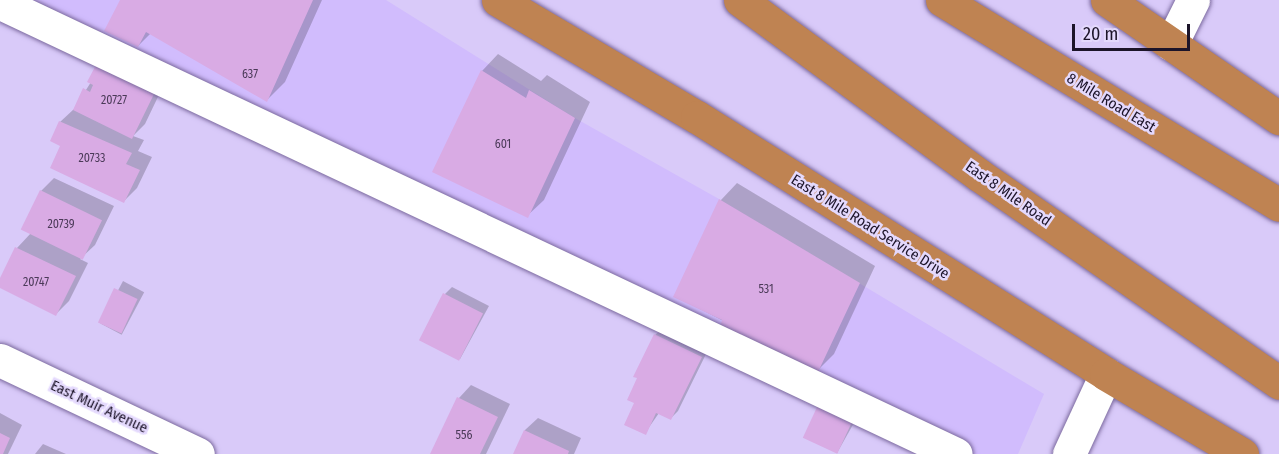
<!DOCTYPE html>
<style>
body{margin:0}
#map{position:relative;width:1279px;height:454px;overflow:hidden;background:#d9caf9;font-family:"Fira Sans Condensed",sans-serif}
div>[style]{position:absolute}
.built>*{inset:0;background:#d1bcfd}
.shadow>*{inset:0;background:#0003;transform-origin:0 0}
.building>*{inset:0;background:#d9abe4;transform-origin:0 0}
.roads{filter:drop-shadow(0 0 2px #7b699e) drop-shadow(0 0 2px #7b699e)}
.minor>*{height:33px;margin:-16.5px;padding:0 16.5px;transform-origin:16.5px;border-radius:16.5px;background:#fff}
.highway>*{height:33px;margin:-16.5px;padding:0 16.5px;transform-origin:16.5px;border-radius:16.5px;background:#bf8352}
span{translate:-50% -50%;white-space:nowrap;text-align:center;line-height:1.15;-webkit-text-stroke:5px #e4d9fd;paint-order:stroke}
.number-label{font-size:12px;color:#4b3a58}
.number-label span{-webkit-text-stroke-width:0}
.street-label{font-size:15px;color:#1c1429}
.scale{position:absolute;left:1072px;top:24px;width:118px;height:27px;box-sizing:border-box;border:3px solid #1c1429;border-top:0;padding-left:8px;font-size:18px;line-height:21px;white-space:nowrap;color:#1c1429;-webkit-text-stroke:4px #e4d9fd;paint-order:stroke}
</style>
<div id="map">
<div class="built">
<div style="clip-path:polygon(0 0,386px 0,575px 118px,719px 199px,1044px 394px,1018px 454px,926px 454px)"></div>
</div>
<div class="shadow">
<div style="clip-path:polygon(121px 0,322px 0,285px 82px,267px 100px,151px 33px,138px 46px)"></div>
<div style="clip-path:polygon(498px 54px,541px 81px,547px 75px,590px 102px,544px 200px,527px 216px,482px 71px)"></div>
<div style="clip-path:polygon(167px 78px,145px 124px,133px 136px,144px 140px,138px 151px,152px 157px,137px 188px,124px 201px,62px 146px,60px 122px,74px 109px,91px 82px)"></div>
<div style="clip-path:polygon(54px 178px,114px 206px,95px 245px,80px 259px,88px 263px,69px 301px,56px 314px,0 286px,17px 248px,31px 233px,23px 229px,41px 191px)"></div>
<div style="clip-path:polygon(737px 183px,875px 266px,834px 354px,818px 370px,675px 296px,721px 200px)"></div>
<div style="left:123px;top:281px;width:24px;height:48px;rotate:28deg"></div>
<div style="clip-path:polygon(452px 287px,489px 306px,460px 359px,445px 294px)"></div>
<div style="clip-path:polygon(663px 328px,708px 350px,678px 411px,671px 418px,659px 413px,645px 433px,636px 403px,655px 335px)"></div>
<div style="clip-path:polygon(471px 385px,510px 404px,486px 454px,432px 454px,459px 398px)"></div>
<div style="clip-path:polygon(826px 399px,859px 414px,837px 453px)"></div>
<div style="clip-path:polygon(0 413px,22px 425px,8px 454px,0 454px)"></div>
<div style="clip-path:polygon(538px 418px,581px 438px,574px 454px,514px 454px,525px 430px)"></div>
<div style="clip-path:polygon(43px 444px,66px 454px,35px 454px)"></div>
</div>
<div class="building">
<div style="clip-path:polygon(120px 0,313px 0,267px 102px,146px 32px,138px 47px,104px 31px)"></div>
<div style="clip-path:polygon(97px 63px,155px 92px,132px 139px,73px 110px,83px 88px,90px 92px,93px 85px,87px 82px)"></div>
<div style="clip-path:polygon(481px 70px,526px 98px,529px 90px,575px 118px,528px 218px,432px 172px)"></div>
<div style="clip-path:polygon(59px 121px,132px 153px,126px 164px,140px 170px,124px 203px,50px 168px,60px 146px,50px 141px)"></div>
<div style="left:40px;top:190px;width:69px;height:44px;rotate:26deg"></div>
<div style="clip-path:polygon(719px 199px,860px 283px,818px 372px,720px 327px,722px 320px,673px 297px)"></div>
<div style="clip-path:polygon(15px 247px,76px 276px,56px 316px,0 288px,0 278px)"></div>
<div style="left:114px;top:288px;width:26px;height:38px;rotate:25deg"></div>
<div style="left:443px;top:293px;width:45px;height:53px;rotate:27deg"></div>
<div style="clip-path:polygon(654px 334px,702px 357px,671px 420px,656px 413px,646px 435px,624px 425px,634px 403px,627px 400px,637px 378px,633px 377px)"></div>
<div style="clip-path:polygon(457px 397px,498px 417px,480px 454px,430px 454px)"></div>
<div style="left:818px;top:405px;width:38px;height:36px;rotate:25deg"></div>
<div style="clip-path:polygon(524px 430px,569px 451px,568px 454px,513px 454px)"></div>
<div style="clip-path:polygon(0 433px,10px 438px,3px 454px,0 454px)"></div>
</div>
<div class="roads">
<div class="minor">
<div style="left:7px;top:6px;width:1049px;rotate:25.27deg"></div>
<div style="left:1171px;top:44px;width:49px;rotate:-63.4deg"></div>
<div style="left:0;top:360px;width:219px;rotate:25.4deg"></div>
<div style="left:1069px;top:454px;width:88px;rotate:-65.2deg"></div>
</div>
<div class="highway">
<div style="left:498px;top:0;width:231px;rotate:30.5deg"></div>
<div style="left:697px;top:117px;width:483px;rotate:32.1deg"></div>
<div style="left:1106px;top:374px;width:158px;rotate:30.5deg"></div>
<div style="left:740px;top:0;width:296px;rotate:36.2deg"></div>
<div style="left:979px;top:175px;width:365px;rotate:34.7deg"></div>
<div style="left:942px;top:0;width:394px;rotate:31.3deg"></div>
<div style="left:1107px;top:0;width:209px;rotate:34.5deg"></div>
</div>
</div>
<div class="number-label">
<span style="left:250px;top:75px">637</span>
<span style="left:114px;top:101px">20727</span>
<span style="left:503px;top:145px">601</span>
<span style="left:92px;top:159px">20733</span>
<span style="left:61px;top:225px">20739</span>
<span style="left:36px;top:283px">20747</span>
<span style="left:766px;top:290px">531</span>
<span style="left:464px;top:436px">556</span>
</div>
<div class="street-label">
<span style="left:1111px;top:103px;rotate:31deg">8 Mile Road East</span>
<span style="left:1008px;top:194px;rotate:35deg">East 8 Mile Road</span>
<span style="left:870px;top:227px;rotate:32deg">East 8 Mile Road Service Drive</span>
<span style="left:99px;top:407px;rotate:25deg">East Muir Avenue</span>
</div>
<div class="scale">20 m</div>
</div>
